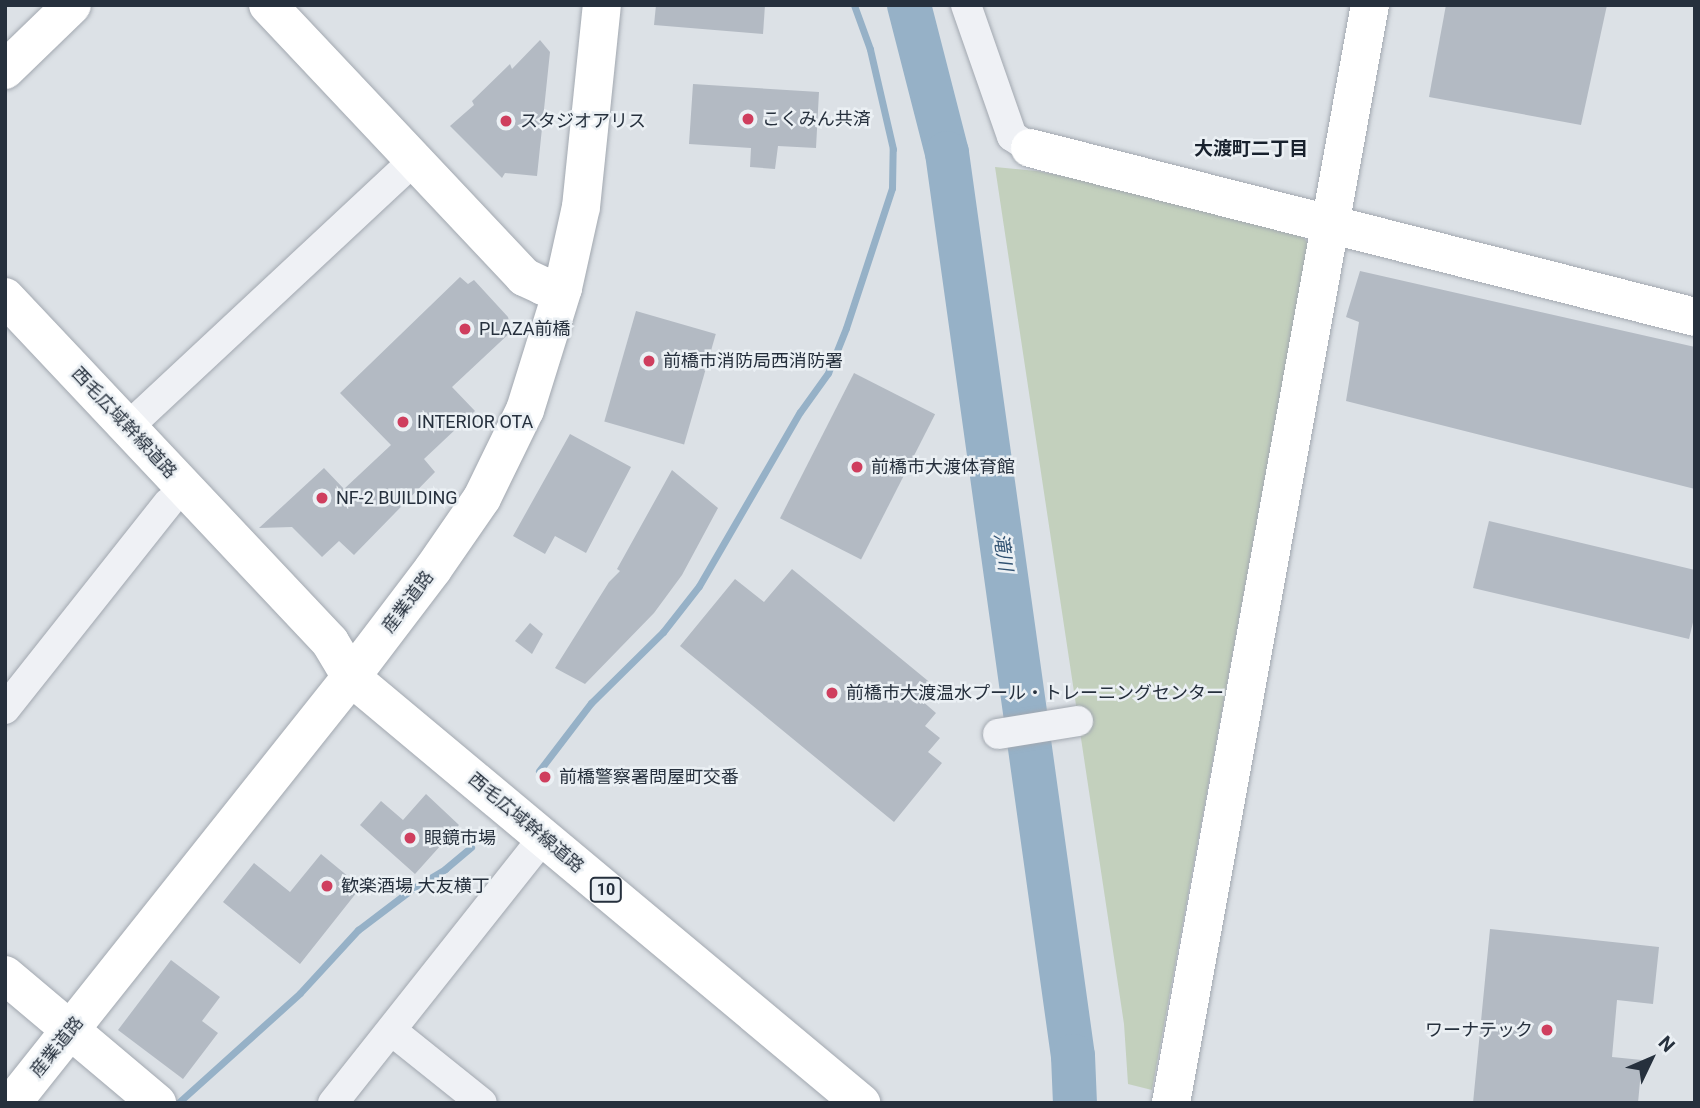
<!DOCTYPE html>
<meta charset="utf-8">
<style>
body{margin:0}
#map{position:relative;width:1700px;height:1108px;overflow:hidden;background:#dce1e6;font-family:Roboto,"Noto Sans JP",sans-serif}
div>[style]{position:absolute}
.green>*{inset:0;background:#c3d0bd}
.stream>*{height:7px;margin:-3.5px;padding:0 3.5px;transform-origin:3.5px;border-radius:3.5px;background:#96b1c7}
.river>*{height:44px;margin:-22px;padding:0 22px;transform-origin:22px;border-radius:22px;background:#96b1c7}
.building>*{inset:0;background:#b3bac3;transform-origin:0 0}
.roads{filter:drop-shadow(0 0 2px #a2a8b0) drop-shadow(0 0 2px #a2a8b0)}
.street>*{height:30px;margin:-15px;padding:0 15px;transform-origin:15px;border-radius:15px;background:#eff1f5}
.secondary>*{height:38px;margin:-19px;padding:0 19px;transform-origin:19px;border-radius:19px;background:#fff}
.primary>*{height:38px;margin:-19px;padding:0 19px;transform-origin:19px;border-radius:19px;background:#fff}
.dots>*{width:19px;height:19px;translate:-50% -50%;box-sizing:border-box;border:4px solid #ebf0f4;border-radius:50%}
span{translate:-50% -50%;white-space:nowrap;text-align:center;line-height:1.15;-webkit-text-stroke:5px #ebf0f4;paint-order:stroke}
.shield-label span{padding:2px 5px;background:#ebf0f4;border:2px solid;border-radius:5px;-webkit-text-stroke-width:0}
.shield-label{font-size:16px;color:#26303d;font-weight:700}
.poi-label{font-size:18px;color:#26303d}
.left{translate:0 -50%;text-align:left}
.right{translate:-100% -50%;text-align:right}
.street-label{font-size:18px;color:#26303d}
.neighbourhood-label{font-size:19px;color:#18212d;font-weight:700}
.water-label{font-size:19px;color:#305171;font-style:italic}
.frame{position:absolute;inset:0;border:7px solid #26303d;pointer-events:none}
.north{position:absolute;left:1616px;top:1024px;width:70px;height:70px;-webkit-text-stroke:5px #ebf0f4;paint-order:stroke;rotate:46deg;font-size:19px;font-weight:700;line-height:28px;text-align:center;color:#26303d}
.north::after{content:'';display:block;margin:auto;width:24px;height:32px;background:#26303d;clip-path:polygon(50% 0,100% 100%,50% 72%,0 100%)}
</style>
<div id="map">
<div class="green">
<div style="clip-path:polygon(995px 167px,1037px 171px,1102px 184px,1298px 232px,1308px 243px,1152px 1090px,1128px 1084px,1124px 1024px)"></div>
</div>
<div class="stream">
<div style="left:539px;top:771px;width:86px;rotate:-52.6deg"></div>
<div style="left:591px;top:703px;width:101px;rotate:-44.6deg"></div>
<div style="left:663px;top:632px;width:58px;rotate:-52deg"></div>
<div style="left:699px;top:586px;width:201px;rotate:-59.9deg"></div>
<div style="left:800px;top:412px;width:48px;rotate:-54.3deg"></div>
<div style="left:828px;top:373px;width:48px;rotate:-68.2deg"></div>
<div style="left:846px;top:328px;width:147px;rotate:-71.8deg"></div>
<div style="left:892px;top:188px;width:39px;rotate:-89deg"></div>
<div style="left:893px;top:149px;width:103px;rotate:-103deg"></div>
<div style="left:870px;top:49px;width:47px;rotate:-110deg"></div>
<div style="left:178px;top:1103px;width:164px;rotate:-42deg"></div>
<div style="left:300px;top:993px;width:86px;rotate:-47.4deg"></div>
<div style="left:358px;top:930px;width:68px;rotate:-37.2deg"></div>
<div style="left:412px;top:889px;width:39px;rotate:-31deg"></div>
<div style="left:445px;top:869px;width:34px;rotate:-40deg"></div>
</div>
<div class="river">
<div style="left:909px;top:5px;width:153px;rotate:75.6deg"></div>
<div style="left:947px;top:153px;width:912px;rotate:82.06deg"></div>
<div style="left:1073px;top:1056px;width:47px;rotate:87.6deg"></div>
</div>
<div class="building">
<div style="clip-path:polygon(656px 5px,765px 5px,763px 34px,654px 25px)"></div>
<div style="clip-path:polygon(1446px 5px,1607px 5px,1581px 125px,1429px 97px)"></div>
<div style="clip-path:polygon(540px 40px,550px 52px,537px 176px,505px 173px,502px 178px,450px 126px,474px 105px,472px 101px,510px 64px,512px 69px)"></div>
<div style="clip-path:polygon(693px 84px,819px 92px,816px 148px,778px 146px,775px 169px,750px 167px,751px 148px,689px 144px)"></div>
<div style="clip-path:polygon(1360px 271px,1695px 347px,1695px 489px,1346px 401px,1359px 322px,1346px 317px)"></div>
<div style="clip-path:polygon(460px 277px,468px 284px,474px 280px,508px 317px,512px 331px,452px 387px,475px 411px,424px 459px,435px 472px,354px 555px,339px 541px,322px 557px,292px 527px,259px 528px,324px 468px,344px 489px,391px 445px,340px 393px)"></div>
<div style="left:636px;top:311px;width:83px;height:115px;rotate:16deg"></div>
<div style="left:854px;top:373px;width:91px;height:163px;rotate:27deg"></div>
<div style="clip-path:polygon(570px 434px,631px 467px,586px 553px,555px 536px,545px 554px,513px 536px)"></div>
<div style="clip-path:polygon(672px 470px,718px 508px,682px 575px,654px 613px,585px 684px,555px 668px,609px 582px,620px 571px,617px 569px)"></div>
<div style="clip-path:polygon(1489px 521px,1695px 570px,1695px 614px,1689px 639px,1473px 588px)"></div>
<div style="clip-path:polygon(792px 569px,933px 685px,921px 700px,936px 713px,925px 726px,940px 738px,928px 752px,942px 763px,894px 822px,680px 646px,735px 579px,764px 602px)"></div>
<div style="clip-path:polygon(530px 623px,543px 634px,532px 654px,515px 641px)"></div>
<div style="clip-path:polygon(426px 794px,459px 825px,415px 874px,360px 825px,381px 801px,403px 820px)"></div>
<div style="clip-path:polygon(321px 854px,361px 887px,300px 964px,223px 902px,254px 863px,290px 892px)"></div>
<div style="clip-path:polygon(1490px 929px,1659px 947px,1653px 1004px,1617px 1000px,1612px 1057px,1642px 1060px,1638px 1103px,1473px 1103px)"></div>
<div style="clip-path:polygon(171px 960px,220px 997px,202px 1021px,218px 1033px,183px 1079px,118px 1030px)"></div>
</div>
<div class="roads">
<div class="street">
<div style="left:966px;top:5px;width:139px;rotate:70.7deg"></div>
<div style="left:1012px;top:136px;width:22px;rotate:34deg"></div>
<div style="left:128px;top:427px;width:390px;rotate:-43deg"></div>
<div style="left:5px;top:709px;width:263px;rotate:-51.6deg"></div>
<div style="left:998px;top:734px;width:81px;rotate:-9.2deg"></div>
<div style="left:392px;top:1031px;width:115px;rotate:38.7deg"></div>
<div style="left:333px;top:1103px;width:340px;rotate:-51.6deg"></div>
</div>
<div class="secondary">
<div style="left:268px;top:5px;width:374px;rotate:46.7deg"></div>
<div style="left:524px;top:277px;width:21px;rotate:25deg"></div>
<div style="left:543px;top:286px;width:20px;rotate:6deg"></div>
<div style="left:5px;top:70px;width:93px;rotate:-44.1deg"></div>
<div style="left:1030px;top:148px;width:686px;rotate:14.26deg"></div>
<div style="left:5px;top:297px;width:474px;rotate:46.7deg"></div>
<div style="left:330px;top:642px;width:41px;rotate:59deg"></div>
<div style="left:351px;top:677px;width:136px;rotate:-52.8deg"></div>
<div style="left:433px;top:569px;width:86px;rotate:-55.4deg"></div>
<div style="left:482px;top:498px;width:98px;rotate:-64deg"></div>
<div style="left:525px;top:410px;width:128px;rotate:-72.7deg"></div>
<div style="left:563px;top:288px;width:83px;rotate:-77.5deg"></div>
<div style="left:581px;top:207px;width:203px;rotate:-84.1deg"></div>
<div style="left:5px;top:975px;width:199px;rotate:40.1deg"></div>
<div style="left:1171px;top:1103px;width:1116px;rotate:-79.73deg"></div>
</div>
<div class="primary">
<div style="left:12px;top:1103px;width:544px;rotate:-51.49deg"></div>
<div style="left:351px;top:677px;width:665px;rotate:39.87deg"></div>
</div>
</div>
<div class="dots">
<div style="left:748px;top:119px;background:#cf3e5e"></div>
<div style="left:506px;top:121px;background:#cf3e5e"></div>
<div style="left:465px;top:329px;background:#cf3e5e"></div>
<div style="left:649px;top:361px;background:#cf3e5e"></div>
<div style="left:403px;top:422px;background:#cf3e5e"></div>
<div style="left:857px;top:467px;background:#cf3e5e"></div>
<div style="left:322px;top:498px;background:#cf3e5e"></div>
<div style="left:832px;top:693px;background:#cf3e5e"></div>
<div style="left:545px;top:777px;background:#cf3e5e"></div>
<div style="left:410px;top:838px;background:#cf3e5e"></div>
<div style="left:327px;top:886px;background:#cf3e5e"></div>
<div style="left:1547px;top:1030px;background:#cf3e5e"></div>
</div>
<div class="shield-label">
<span style="left:606px;top:890px">10</span>
</div>
<div class="poi-label">
<span class="left" style="left:762px;top:119px">こくみん共済</span>
<span class="left" style="left:520px;top:121px">スタジオアリス</span>
<span class="left" style="left:479px;top:329px">PLAZA前橋</span>
<span class="left" style="left:663px;top:361px">前橋市消防局西消防署</span>
<span class="left" style="left:417px;top:422px">INTERIOR OTA</span>
<span class="left" style="left:871px;top:467px">前橋市大渡体育館</span>
<span class="left" style="left:336px;top:498px">NF-2 BUILDING</span>
<span class="left" style="left:846px;top:693px">前橋市大渡温水プール・トレーニングセンター</span>
<span class="left" style="left:559px;top:777px">前橋警察署問屋町交番</span>
<span class="left" style="left:424px;top:838px">眼鏡市場</span>
<span class="left" style="left:341px;top:886px">歓楽酒場 大友横丁</span>
<span class="right" style="left:1533px;top:1030px">ワーナテック</span>
</div>
<div class="street-label">
<span style="left:124px;top:423px;rotate:47deg">西毛広域幹線道路</span>
<span style="left:408px;top:602px;rotate:-53deg">産業道路</span>
<span style="left:526px;top:823px;rotate:40deg">西毛広域幹線道路</span>
<span style="left:57px;top:1047px;rotate:-51deg">産業道路</span>
</div>
<div class="neighbourhood-label">
<span style="left:1251px;top:149px">大渡町二丁目</span>
</div>
<div class="water-label">
<span style="left:1003px;top:552px;rotate:82deg">滝川</span>
</div>
<div class="frame"></div>
<div class="north">N</div>
</div>
